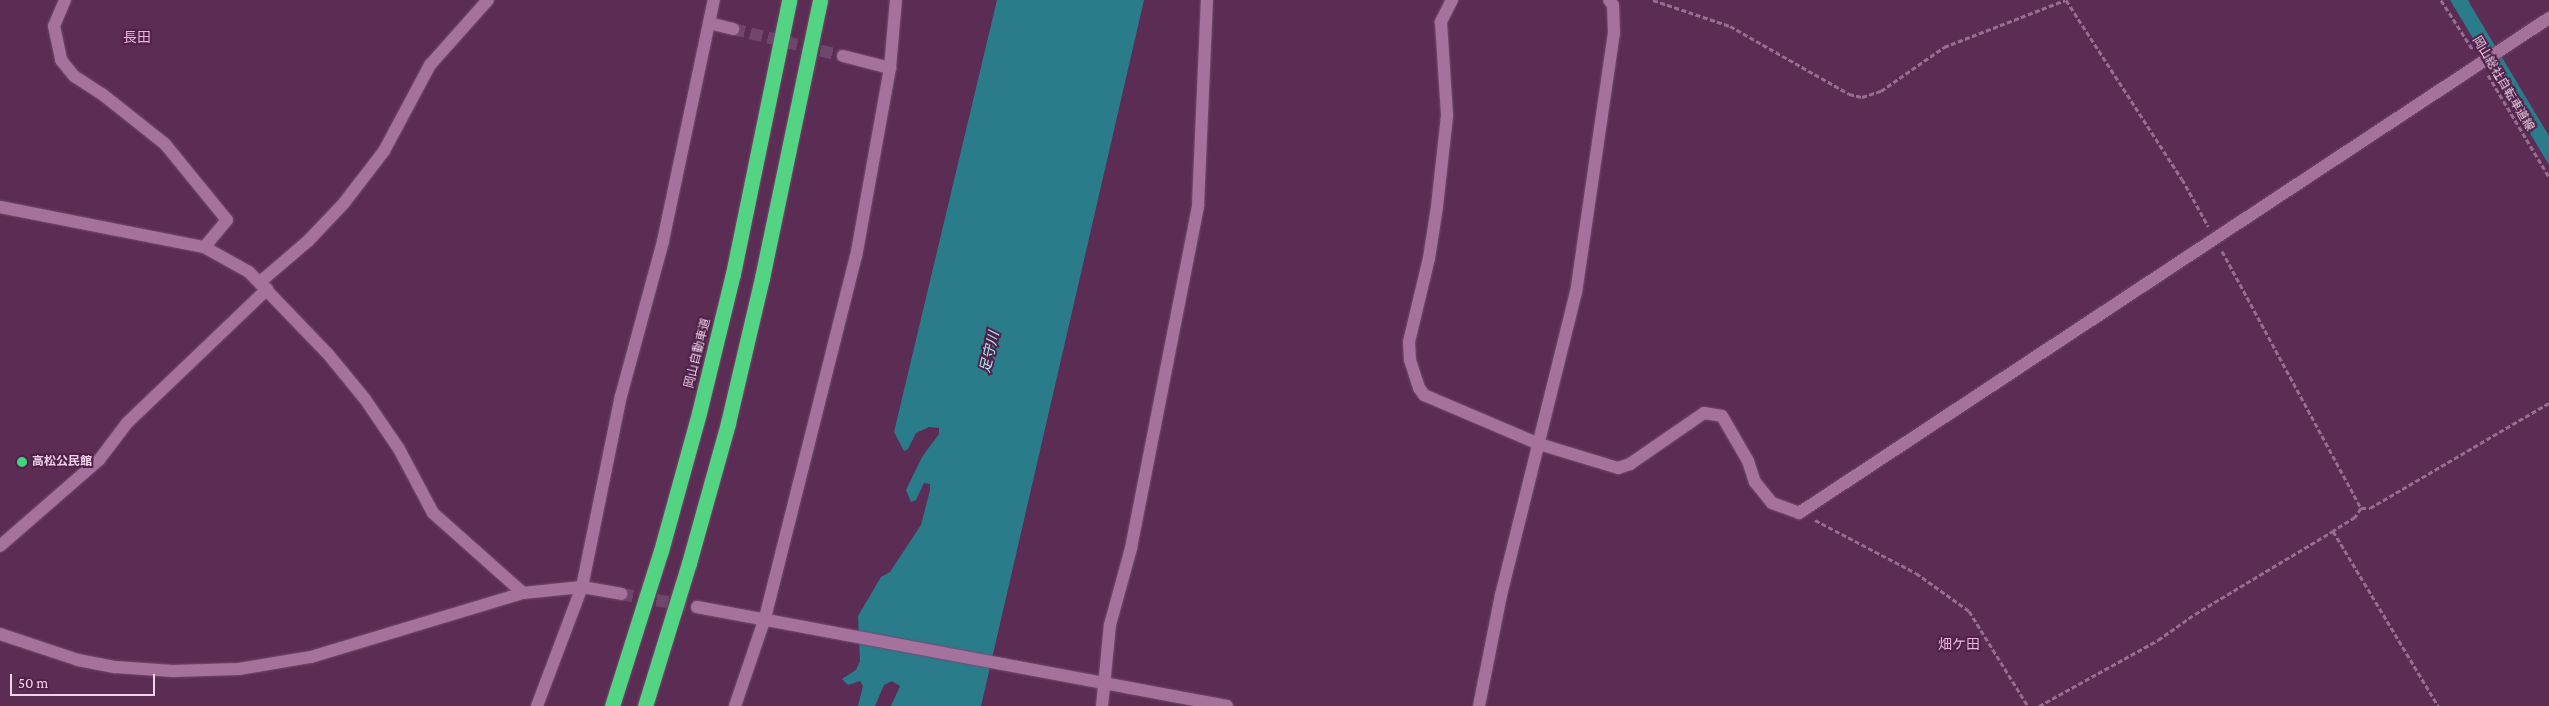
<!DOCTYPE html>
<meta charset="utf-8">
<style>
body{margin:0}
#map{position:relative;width:2549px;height:706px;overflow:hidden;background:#5b2d55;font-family:"Crimson Pro","Noto Sans JP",serif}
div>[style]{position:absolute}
.water>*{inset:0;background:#2b7c8b}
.minor-tunnel>*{height:12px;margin-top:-6px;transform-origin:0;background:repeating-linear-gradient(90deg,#71466c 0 12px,transparent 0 18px)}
.path>*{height:3px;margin-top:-1.5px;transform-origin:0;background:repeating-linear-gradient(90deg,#956e90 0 5px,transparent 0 7.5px)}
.roads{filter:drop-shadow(0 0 1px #744c6f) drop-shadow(0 0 1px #744c6f)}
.minor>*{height:12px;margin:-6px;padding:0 6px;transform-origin:6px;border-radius:6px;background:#a5719d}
.highway>*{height:15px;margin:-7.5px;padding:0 7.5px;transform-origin:7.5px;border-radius:7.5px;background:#52d482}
.dots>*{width:14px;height:14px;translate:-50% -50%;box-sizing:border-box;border:2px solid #50224a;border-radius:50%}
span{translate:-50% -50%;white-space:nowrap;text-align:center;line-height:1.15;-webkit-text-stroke:4px #50224a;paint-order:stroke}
.street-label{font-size:12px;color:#f0d3eb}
.poi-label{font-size:12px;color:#f0d3eb;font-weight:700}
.left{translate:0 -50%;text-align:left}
.neighbourhood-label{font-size:14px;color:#ebb3e1}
.water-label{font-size:14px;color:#aceaf8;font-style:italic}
.scale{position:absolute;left:10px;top:674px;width:145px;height:22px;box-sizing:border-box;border:2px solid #f0d3eb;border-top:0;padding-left:6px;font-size:15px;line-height:18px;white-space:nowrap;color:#f0d3eb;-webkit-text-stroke:4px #50224a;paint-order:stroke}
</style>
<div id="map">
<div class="water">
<div style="clip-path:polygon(997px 0,1144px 0,981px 706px,891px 706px,900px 686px,892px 681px,884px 685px,875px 706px,858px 706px,863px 686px,860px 681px,848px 685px,842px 679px,856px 670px,860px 661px,858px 616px,881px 577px,890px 572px,921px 525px,930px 490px,930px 484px,924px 483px,916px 500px,911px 502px,906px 490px,922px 457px,939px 434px,939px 428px,929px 427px,916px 433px,908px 449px,904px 451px,894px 432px)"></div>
<div style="clip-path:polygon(2450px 0,2468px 0,2470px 4px,2549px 136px,2549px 165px)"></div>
</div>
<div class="minor-tunnel">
<div style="left:733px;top:29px;width:113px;rotate:13.8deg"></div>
<div style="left:621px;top:594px;width:77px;rotate:9.7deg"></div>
</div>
<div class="path">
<div style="left:1653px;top:0;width:81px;rotate:18.7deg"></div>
<div style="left:1730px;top:26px;width:137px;rotate:29.7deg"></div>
<div style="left:1849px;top:94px;width:13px;rotate:13deg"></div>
<div style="left:1862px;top:97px;width:20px;rotate:-18deg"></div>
<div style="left:1881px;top:91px;width:77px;rotate:-34.9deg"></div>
<div style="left:1944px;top:47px;width:130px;rotate:-21.2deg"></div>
<div style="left:2066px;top:0;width:213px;rotate:57.1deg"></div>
<div style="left:2182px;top:179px;width:54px;rotate:61deg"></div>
<div style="left:2441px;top:0;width:59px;rotate:57.4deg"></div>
<div style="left:2488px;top:75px;width:119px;rotate:59.1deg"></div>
<div style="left:2222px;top:251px;width:292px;rotate:61.6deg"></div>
<div style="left:2361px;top:508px;width:11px;rotate:124deg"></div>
<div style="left:2355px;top:517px;width:26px;rotate:148deg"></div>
<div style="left:2333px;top:531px;width:204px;rotate:59deg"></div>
<div style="left:2361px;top:508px;width:9px"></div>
<div style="left:2370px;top:508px;width:208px;rotate:-30.4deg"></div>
<div style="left:1815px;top:520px;width:114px;rotate:27.7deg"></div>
<div style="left:1916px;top:573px;width:65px;rotate:35.6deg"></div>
<div style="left:1969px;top:611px;width:112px;rotate:58.2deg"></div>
<div style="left:2039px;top:706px;width:136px;rotate:-29deg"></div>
<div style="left:2158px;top:640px;width:45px;rotate:-35.1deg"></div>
<div style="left:2195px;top:614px;width:161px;rotate:-31deg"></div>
</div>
<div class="roads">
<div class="minor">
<div style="left:65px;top:0;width:28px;rotate:113deg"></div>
<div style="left:54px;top:26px;width:35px;rotate:78deg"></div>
<div style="left:61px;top:60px;width:21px;rotate:51deg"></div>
<div style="left:74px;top:76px;width:33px;rotate:33deg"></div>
<div style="left:102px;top:94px;width:80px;rotate:38.4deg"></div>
<div style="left:165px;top:144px;width:98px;rotate:50.8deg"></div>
<div style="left:227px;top:220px;width:35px;rotate:130deg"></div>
<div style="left:1452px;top:0;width:25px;rotate:117deg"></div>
<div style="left:1441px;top:22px;width:94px;rotate:86.3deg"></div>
<div style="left:1447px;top:116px;width:92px;rotate:96.3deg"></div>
<div style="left:1437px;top:207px;width:52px;rotate:98.9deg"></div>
<div style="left:1429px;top:258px;width:86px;rotate:103.4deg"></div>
<div style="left:1409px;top:342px;width:18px;rotate:87deg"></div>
<div style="left:1410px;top:360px;width:29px;rotate:72deg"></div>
<div style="left:1419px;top:388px;width:9px;rotate:54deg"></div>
<div style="left:1424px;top:395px;width:125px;rotate:23.1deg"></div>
<div style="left:1539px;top:444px;width:83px;rotate:16.9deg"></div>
<div style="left:1618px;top:468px;width:13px;rotate:-18deg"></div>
<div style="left:1630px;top:464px;width:90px;rotate:-34.6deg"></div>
<div style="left:1704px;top:413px;width:18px;rotate:9deg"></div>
<div style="left:1722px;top:416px;width:52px;rotate:60deg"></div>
<div style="left:1748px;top:461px;width:22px;rotate:72deg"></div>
<div style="left:1755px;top:482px;width:27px;rotate:51deg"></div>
<div style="left:1772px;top:503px;width:29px;rotate:20deg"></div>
<div style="left:1799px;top:513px;width:899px;rotate:-33.42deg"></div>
<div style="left:709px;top:23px;width:25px;rotate:14deg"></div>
<div style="left:843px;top:56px;width:49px;rotate:14.3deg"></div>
<div style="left:0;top:207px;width:208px;rotate:11.1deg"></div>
<div style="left:204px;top:247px;width:51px;rotate:29.1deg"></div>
<div style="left:249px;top:272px;width:114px;rotate:46.1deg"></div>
<div style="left:328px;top:354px;width:58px;rotate:50.6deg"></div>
<div style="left:365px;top:399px;width:60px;rotate:55.8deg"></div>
<div style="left:399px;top:449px;width:72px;rotate:62deg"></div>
<div style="left:433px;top:513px;width:120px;rotate:41.6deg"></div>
<div style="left:260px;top:282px;width:63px;rotate:-40.5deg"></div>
<div style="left:308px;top:241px;width:52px;rotate:-46.5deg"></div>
<div style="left:344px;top:203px;width:66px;rotate:-52.4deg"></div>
<div style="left:384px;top:151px;width:98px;rotate:-61.9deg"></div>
<div style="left:430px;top:65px;width:87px;rotate:-48.3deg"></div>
<div style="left:0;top:546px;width:131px;rotate:-41deg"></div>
<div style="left:99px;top:460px;width:46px;rotate:-52.9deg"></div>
<div style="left:127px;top:423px;width:194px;rotate:-43.7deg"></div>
<div style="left:697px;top:607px;width:539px;rotate:10.58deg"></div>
<div style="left:0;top:634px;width:82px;rotate:18.4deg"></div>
<div style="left:78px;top:660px;width:38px;rotate:11deg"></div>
<div style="left:115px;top:667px;width:58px;rotate:3.9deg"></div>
<div style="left:173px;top:671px;width:66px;rotate:-1.7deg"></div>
<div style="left:239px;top:669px;width:73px;rotate:-9.5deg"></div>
<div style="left:311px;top:657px;width:221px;rotate:-16.8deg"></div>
<div style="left:523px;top:593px;width:59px;rotate:-5.8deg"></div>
<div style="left:582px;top:587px;width:40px;rotate:10deg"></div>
<div style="left:537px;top:706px;width:127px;rotate:-69.3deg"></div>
<div style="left:582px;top:587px;width:195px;rotate:-78.5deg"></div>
<div style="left:621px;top:396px;width:161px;rotate:-74.8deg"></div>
<div style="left:663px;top:241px;width:246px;rotate:-78.1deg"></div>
<div style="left:735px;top:706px;width:93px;rotate:-71.2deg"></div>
<div style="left:765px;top:618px;width:372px;rotate:-75.9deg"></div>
<div style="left:856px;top:257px;width:192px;rotate:-79.8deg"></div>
<div style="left:890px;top:68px;width:68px;rotate:-85deg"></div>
<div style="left:1102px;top:706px;width:81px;rotate:-84.4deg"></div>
<div style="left:1110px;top:625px;width:80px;rotate:-74.7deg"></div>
<div style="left:1131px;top:548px;width:349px;rotate:-78.9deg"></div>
<div style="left:1198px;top:205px;width:205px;rotate:-87.5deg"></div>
<div style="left:1479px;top:706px;width:113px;rotate:-78.8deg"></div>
<div style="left:1501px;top:595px;width:311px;rotate:-76.1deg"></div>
<div style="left:1576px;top:293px;width:263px;rotate:-81.7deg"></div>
<div style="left:1614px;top:33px;width:28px;rotate:-92deg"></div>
<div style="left:1613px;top:5px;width:6px;rotate:-129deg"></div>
</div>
<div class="highway">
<div style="left:612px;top:706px;width:163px;rotate:-72.5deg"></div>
<div style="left:661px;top:551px;width:143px;rotate:-74.6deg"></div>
<div style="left:699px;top:413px;width:143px;rotate:-76.3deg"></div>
<div style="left:733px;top:274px;width:280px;rotate:-78.4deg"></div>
<div style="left:645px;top:706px;width:150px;rotate:-72.9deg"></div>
<div style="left:689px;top:563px;width:145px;rotate:-74.4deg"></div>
<div style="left:728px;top:423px;width:149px;rotate:-76.8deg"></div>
<div style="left:762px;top:278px;width:284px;rotate:-78.2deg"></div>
</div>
</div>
<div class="dots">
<div style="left:22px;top:462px;background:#3fd77d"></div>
</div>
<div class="street-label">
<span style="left:2503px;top:84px;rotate:59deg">岡山総社自転車道線</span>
<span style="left:698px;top:353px;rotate:-76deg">岡山自動車道</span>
</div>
<div class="poi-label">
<span class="left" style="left:32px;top:462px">高松公民館</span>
</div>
<div class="neighbourhood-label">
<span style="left:137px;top:37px">長田</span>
<span style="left:1959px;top:644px">畑ケ田</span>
</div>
<div class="water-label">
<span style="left:989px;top:352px;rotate:-77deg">足守川</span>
</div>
<div class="scale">50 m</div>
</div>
